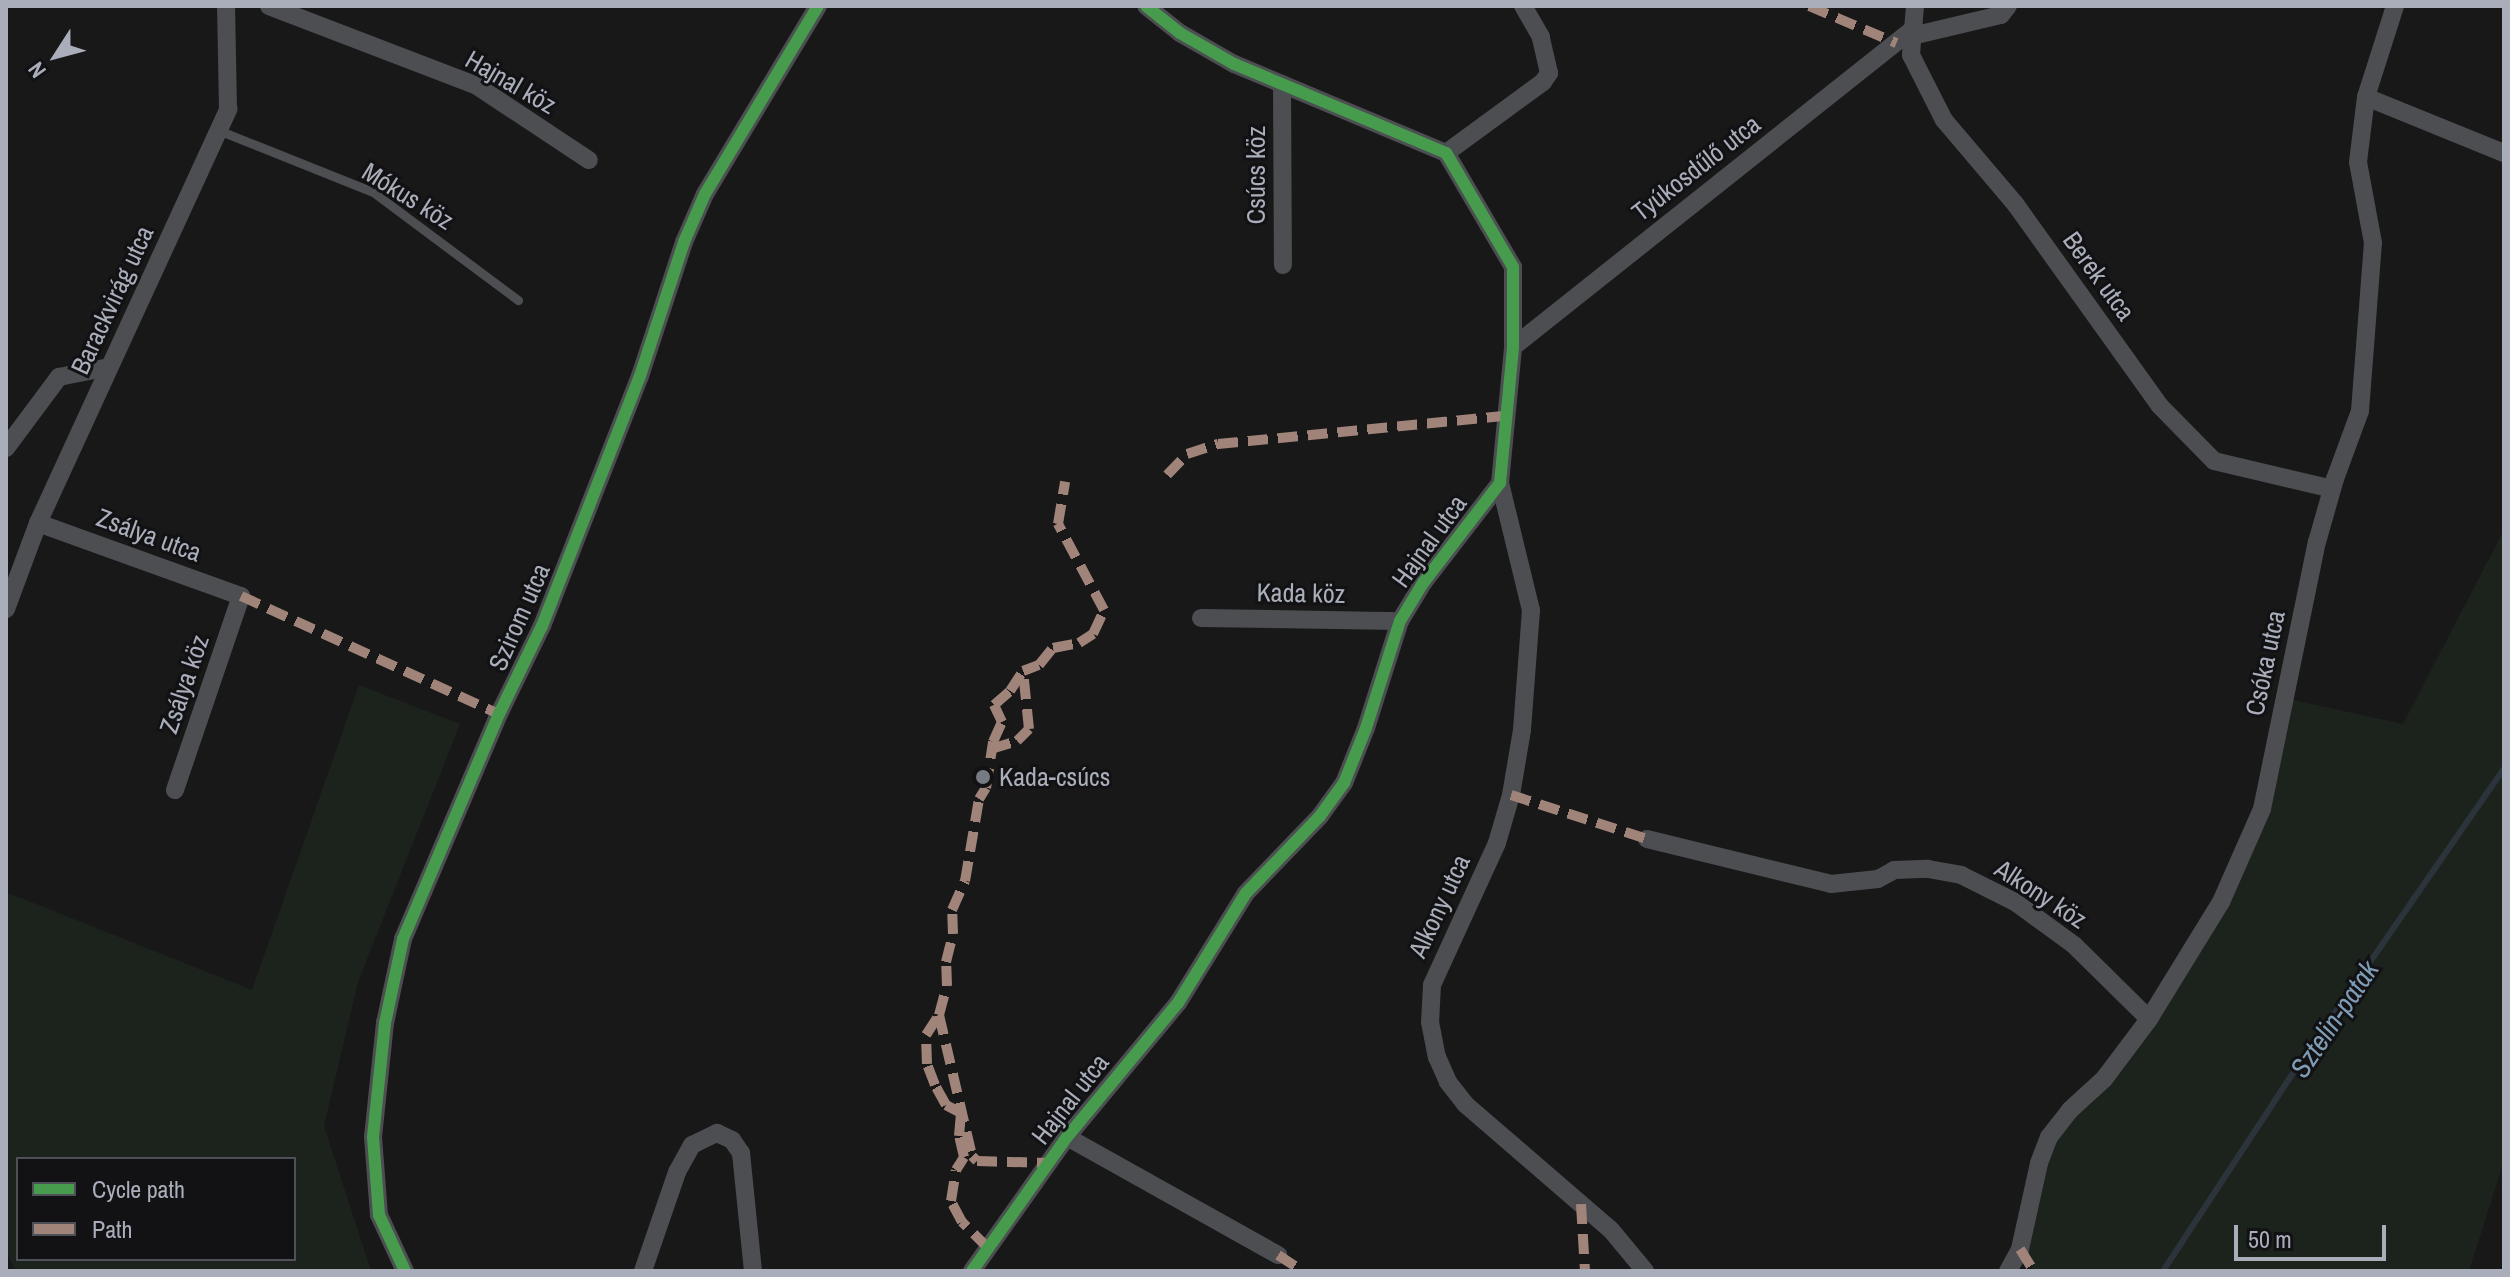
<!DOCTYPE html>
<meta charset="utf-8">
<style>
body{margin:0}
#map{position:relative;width:2510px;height:1277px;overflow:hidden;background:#181819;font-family:"Archivo Narrow",sans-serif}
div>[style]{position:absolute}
.green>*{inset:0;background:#1c231d}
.stream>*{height:6px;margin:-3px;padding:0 3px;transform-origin:3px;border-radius:3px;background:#2b343b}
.service>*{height:9px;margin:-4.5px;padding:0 4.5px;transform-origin:4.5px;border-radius:4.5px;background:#4c4e52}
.minor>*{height:18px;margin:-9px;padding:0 9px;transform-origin:9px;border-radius:9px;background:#4c4e52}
.quiet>*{height:10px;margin-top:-5px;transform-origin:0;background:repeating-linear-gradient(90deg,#a18479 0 20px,transparent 0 30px)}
.cycleway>*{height:12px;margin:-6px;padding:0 6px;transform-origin:6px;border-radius:6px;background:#469c4c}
.dots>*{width:22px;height:22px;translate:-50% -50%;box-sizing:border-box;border:4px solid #121215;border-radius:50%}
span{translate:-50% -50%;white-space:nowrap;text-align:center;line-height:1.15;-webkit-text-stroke:6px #121215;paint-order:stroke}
.street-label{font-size:26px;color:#a9aeba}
.poi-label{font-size:26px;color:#a9aeba}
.left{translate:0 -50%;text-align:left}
.water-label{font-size:28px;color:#7f9db6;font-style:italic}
.frame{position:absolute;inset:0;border:8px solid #a9aeba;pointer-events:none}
.legend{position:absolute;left:16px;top:1157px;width:280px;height:104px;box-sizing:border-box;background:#121215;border:2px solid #4e5057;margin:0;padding:10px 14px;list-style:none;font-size:24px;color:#a9aeba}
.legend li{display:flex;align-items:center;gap:16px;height:40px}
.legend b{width:40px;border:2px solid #4e5057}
.north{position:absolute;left:16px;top:16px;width:80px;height:80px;-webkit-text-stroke:6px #121215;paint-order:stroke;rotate:234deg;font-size:22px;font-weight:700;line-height:32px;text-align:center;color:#a9aeba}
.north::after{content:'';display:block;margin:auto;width:28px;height:36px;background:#a9aeba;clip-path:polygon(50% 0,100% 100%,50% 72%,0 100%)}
.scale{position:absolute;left:2234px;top:1225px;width:152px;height:36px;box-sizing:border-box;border:4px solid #a9aeba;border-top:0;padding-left:10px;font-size:24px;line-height:28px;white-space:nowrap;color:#a9aeba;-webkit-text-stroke:6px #121215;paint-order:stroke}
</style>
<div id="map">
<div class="green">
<div style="clip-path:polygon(2504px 530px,2504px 1161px,2469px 1271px,2034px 1271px,2020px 1249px,2039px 1163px,2149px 1020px,2262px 809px,2284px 698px,2403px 724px)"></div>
<div style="clip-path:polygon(evenodd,359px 685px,460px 724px,358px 982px,324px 1126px,371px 1271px,16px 1271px,6px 1252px,6px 892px,252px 990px,359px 685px,18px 1159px,294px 1159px,294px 1259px,18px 1259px,18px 1159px)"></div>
</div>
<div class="stream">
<div style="left:2163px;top:1271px;width:230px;rotate:-56.7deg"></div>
<div style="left:2289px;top:1079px;width:378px;rotate:-55.3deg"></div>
</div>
<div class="service">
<div style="left:218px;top:130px;width:167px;rotate:21.8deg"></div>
<div style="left:373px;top:192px;width:181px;rotate:36.7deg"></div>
</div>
<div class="minor">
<div style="left:269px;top:6px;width:223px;rotate:21deg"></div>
<div style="left:477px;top:86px;width:134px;rotate:33.5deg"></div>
<div style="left:1915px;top:6px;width:49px;rotate:94.7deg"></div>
<div style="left:1911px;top:55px;width:73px;rotate:63.1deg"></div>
<div style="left:1944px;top:120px;width:111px;rotate:49.7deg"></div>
<div style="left:2016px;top:205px;width:247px;rotate:54.4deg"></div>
<div style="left:2160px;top:406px;width:77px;rotate:45.5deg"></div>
<div style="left:2214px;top:461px;width:121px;rotate:13.3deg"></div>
<div style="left:1912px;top:36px;width:91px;rotate:-13.3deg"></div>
<div style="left:2001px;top:15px;width:11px;rotate:-52deg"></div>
<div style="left:1282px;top:84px;width:181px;rotate:89.7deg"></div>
<div style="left:2366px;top:97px;width:149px;rotate:22.1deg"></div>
<div style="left:1446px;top:153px;width:120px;rotate:-36.2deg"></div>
<div style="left:1543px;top:82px;width:11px;rotate:-56deg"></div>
<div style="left:1549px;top:73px;width:37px;rotate:-103deg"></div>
<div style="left:1541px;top:37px;width:36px;rotate:-120deg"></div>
<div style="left:1513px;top:347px;width:511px;rotate:-38.48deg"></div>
<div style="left:6px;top:448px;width:89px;rotate:-53.3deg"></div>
<div style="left:59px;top:377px;width:51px;rotate:-11.3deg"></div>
<div style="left:1500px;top:483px;width:131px;rotate:76.3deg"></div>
<div style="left:1531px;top:610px;width:120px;rotate:94.3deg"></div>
<div style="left:1522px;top:730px;width:66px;rotate:99.6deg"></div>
<div style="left:1511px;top:795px;width:50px;rotate:106.3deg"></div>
<div style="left:1497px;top:843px;width:156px;rotate:114.6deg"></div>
<div style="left:1432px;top:985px;width:37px;rotate:93deg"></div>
<div style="left:1430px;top:1022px;width:36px;rotate:79deg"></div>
<div style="left:1437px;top:1057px;width:27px;rotate:66deg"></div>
<div style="left:1448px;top:1082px;width:28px;rotate:52deg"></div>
<div style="left:1465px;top:1104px;width:193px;rotate:40.8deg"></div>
<div style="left:1611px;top:1230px;width:53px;rotate:50.3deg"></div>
<div style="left:38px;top:523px;width:216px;rotate:19.8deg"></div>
<div style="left:241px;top:596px;width:205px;rotate:108.8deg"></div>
<div style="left:6px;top:609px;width:92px;rotate:-69.6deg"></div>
<div style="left:38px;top:523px;width:456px;rotate:-65.3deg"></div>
<div style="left:228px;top:109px;width:103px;rotate:-91.1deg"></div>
<div style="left:1201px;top:618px;width:199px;rotate:0.9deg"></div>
<div style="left:1647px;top:839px;width:189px;rotate:13.7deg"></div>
<div style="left:1831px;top:884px;width:47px;rotate:-6.1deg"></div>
<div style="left:1878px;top:879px;width:18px;rotate:-29deg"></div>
<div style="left:1894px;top:870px;width:34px;rotate:-2deg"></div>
<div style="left:1928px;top:869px;width:34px;rotate:10deg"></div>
<div style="left:1961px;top:875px;width:60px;rotate:26.6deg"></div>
<div style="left:2015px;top:902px;width:73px;rotate:36.1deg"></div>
<div style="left:2074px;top:945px;width:105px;rotate:44.6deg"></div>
<div style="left:1067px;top:1137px;width:242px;rotate:29.2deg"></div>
<div style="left:405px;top:1271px;width:62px;rotate:-114.9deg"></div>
<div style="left:379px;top:1215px;width:78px;rotate:-94.4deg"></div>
<div style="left:373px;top:1137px;width:115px;rotate:-84deg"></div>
<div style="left:385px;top:1023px;width:86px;rotate:-77.9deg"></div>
<div style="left:403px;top:939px;width:245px;rotate:-66.9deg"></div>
<div style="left:499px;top:714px;width:98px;rotate:-64deg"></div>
<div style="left:542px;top:626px;width:269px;rotate:-68.6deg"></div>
<div style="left:640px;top:376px;width:141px;rotate:-71.8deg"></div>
<div style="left:684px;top:242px;width:52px;rotate:-66.4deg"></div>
<div style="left:705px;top:194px;width:219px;rotate:-59deg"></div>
<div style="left:643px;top:1271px;width:105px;rotate:-71deg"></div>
<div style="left:677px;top:1172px;width:31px;rotate:-61deg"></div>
<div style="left:692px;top:1145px;width:28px;rotate:-26deg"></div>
<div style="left:717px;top:1133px;width:17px;rotate:25deg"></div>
<div style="left:732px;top:1140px;width:16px;rotate:55deg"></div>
<div style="left:741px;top:1153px;width:119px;rotate:84.2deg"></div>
<div style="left:972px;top:1271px;width:164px;rotate:-54.7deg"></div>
<div style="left:1067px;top:1137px;width:174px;rotate:-50.4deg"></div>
<div style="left:1178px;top:1003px;width:129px;rotate:-58.3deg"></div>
<div style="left:1246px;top:893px;width:107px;rotate:-46.1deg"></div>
<div style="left:1320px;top:816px;width:41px;rotate:-54deg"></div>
<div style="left:1344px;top:783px;width:59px;rotate:-68.2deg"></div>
<div style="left:1366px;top:728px;width:112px;rotate:-72.4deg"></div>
<div style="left:1400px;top:621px;width:44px;rotate:-58.8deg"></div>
<div style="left:1423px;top:583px;width:126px;rotate:-52.4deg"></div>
<div style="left:1500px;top:483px;width:137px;rotate:-84.5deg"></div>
<div style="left:1513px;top:347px;width:80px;rotate:-90deg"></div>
<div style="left:1513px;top:267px;width:132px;rotate:-120.4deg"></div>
<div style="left:1446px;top:153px;width:230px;rotate:-157.2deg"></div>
<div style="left:1234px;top:64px;width:62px;rotate:-150.1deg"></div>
<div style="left:1180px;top:33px;width:43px;rotate:-141.5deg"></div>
<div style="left:2008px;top:1271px;width:25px;rotate:-61deg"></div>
<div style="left:2020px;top:1249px;width:88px;rotate:-77.5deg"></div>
<div style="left:2039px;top:1163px;width:28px;rotate:-69deg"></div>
<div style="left:2049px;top:1137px;width:34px;rotate:-52deg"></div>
<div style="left:2070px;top:1110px;width:46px;rotate:-42.4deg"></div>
<div style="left:2104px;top:1079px;width:75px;rotate:-53.1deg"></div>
<div style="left:2149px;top:1019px;width:137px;rotate:-58.4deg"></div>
<div style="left:2221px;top:902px;width:102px;rotate:-66.2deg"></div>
<div style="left:2262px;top:809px;width:273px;rotate:-78.4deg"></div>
<div style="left:2317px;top:542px;width:66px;rotate:-74.1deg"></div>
<div style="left:2335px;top:479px;width:72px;rotate:-69.8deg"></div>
<div style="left:2360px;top:411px;width:169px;rotate:-85.6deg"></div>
<div style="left:2373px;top:243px;width:82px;rotate:-100.5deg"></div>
<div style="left:2358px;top:162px;width:65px;rotate:-83deg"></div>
<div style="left:2366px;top:97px;width:96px;rotate:-72.3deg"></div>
</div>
<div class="quiet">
<div style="left:1809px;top:6px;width:95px;rotate:23deg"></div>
<div style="left:1167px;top:475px;width:29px;rotate:-46deg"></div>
<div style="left:1187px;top:454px;width:33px;rotate:-18deg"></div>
<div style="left:1218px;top:444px;width:289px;rotate:-5.6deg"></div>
<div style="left:241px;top:596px;width:284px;rotate:24.6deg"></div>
<div style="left:991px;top:749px;width:27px;rotate:-17deg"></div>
<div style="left:1017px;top:741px;width:17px;rotate:-45deg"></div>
<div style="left:1029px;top:729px;width:58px;rotate:-95.9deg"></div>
<div style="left:1511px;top:795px;width:143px;rotate:17.9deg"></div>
<div style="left:939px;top:1015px;width:145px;rotate:76.8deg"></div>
<div style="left:972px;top:1156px;width:7px;rotate:45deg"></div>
<div style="left:977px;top:1161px;width:71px;rotate:1.6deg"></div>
<div style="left:1581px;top:1204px;width:67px;rotate:86.6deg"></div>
<div style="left:988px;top:1248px;width:37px;rotate:-135deg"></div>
<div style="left:962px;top:1222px;width:24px;rotate:-118deg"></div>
<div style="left:951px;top:1201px;width:31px;rotate:-81deg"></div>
<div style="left:956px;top:1170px;width:15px;rotate:-58deg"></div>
<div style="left:964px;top:1157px;width:22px;rotate:-103deg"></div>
<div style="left:959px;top:1136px;width:23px;rotate:-85deg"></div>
<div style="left:961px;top:1113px;width:17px;rotate:-152deg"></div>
<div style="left:946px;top:1105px;width:23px;rotate:-119deg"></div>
<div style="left:935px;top:1085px;width:22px;rotate:-111deg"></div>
<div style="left:927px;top:1064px;width:29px;rotate:-92deg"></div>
<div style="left:926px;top:1035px;width:24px;rotate:-57deg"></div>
<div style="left:939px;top:1015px;width:30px;rotate:-75deg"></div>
<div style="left:947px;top:986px;width:24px;rotate:-92deg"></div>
<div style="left:946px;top:962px;width:29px;rotate:-76deg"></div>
<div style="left:953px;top:934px;width:24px;rotate:-92deg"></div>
<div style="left:952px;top:910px;width:32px;rotate:-66deg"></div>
<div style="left:965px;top:881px;width:83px;rotate:-80.3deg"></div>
<div style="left:979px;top:799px;width:13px;rotate:-58deg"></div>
<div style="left:986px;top:788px;width:47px;rotate:-81.3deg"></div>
<div style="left:993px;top:742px;width:22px;rotate:-66deg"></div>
<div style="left:1002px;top:722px;width:19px;rotate:-115deg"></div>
<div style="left:994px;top:705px;width:21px;rotate:-41deg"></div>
<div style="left:1010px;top:691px;width:24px;rotate:-57deg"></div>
<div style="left:1023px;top:671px;width:17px;rotate:-21deg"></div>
<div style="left:1039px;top:665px;width:22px;rotate:-51deg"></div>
<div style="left:1053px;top:648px;width:26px;rotate:-11deg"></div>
<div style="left:1079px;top:643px;width:17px;rotate:-33deg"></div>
<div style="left:1093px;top:634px;width:26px;rotate:-65deg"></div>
<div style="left:1104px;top:610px;width:98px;rotate:-118.1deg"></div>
<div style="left:1058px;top:524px;width:43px;rotate:-80.5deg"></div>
<div style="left:2020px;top:1249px;width:26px;rotate:58deg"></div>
<div style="left:1278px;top:1255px;width:30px;rotate:33deg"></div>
</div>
<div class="cycleway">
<div style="left:405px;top:1271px;width:62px;rotate:-114.9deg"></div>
<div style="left:379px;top:1215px;width:78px;rotate:-94.4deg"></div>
<div style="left:373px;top:1137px;width:115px;rotate:-84deg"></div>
<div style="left:385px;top:1023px;width:86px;rotate:-77.9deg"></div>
<div style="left:403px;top:939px;width:245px;rotate:-66.9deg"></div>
<div style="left:499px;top:714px;width:98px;rotate:-64deg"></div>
<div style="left:542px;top:626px;width:269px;rotate:-68.6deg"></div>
<div style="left:640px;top:376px;width:141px;rotate:-71.8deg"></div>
<div style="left:684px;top:242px;width:52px;rotate:-66.4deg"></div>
<div style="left:705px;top:194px;width:219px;rotate:-59deg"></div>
<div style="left:972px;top:1271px;width:164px;rotate:-54.7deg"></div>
<div style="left:1067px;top:1137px;width:174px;rotate:-50.4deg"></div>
<div style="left:1178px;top:1003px;width:129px;rotate:-58.3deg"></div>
<div style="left:1246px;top:893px;width:107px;rotate:-46.1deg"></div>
<div style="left:1320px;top:816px;width:41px;rotate:-54deg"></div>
<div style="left:1344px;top:783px;width:59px;rotate:-68.2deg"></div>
<div style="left:1366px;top:728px;width:112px;rotate:-72.4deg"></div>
<div style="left:1400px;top:621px;width:44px;rotate:-58.8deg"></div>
<div style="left:1423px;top:583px;width:126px;rotate:-52.4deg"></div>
<div style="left:1500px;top:483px;width:137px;rotate:-84.5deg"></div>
<div style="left:1513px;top:347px;width:80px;rotate:-90deg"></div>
<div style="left:1513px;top:267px;width:132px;rotate:-120.4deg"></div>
<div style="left:1446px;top:153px;width:230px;rotate:-157.2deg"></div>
<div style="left:1234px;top:64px;width:62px;rotate:-150.1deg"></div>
<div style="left:1180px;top:33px;width:43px;rotate:-141.5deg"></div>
</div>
<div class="dots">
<div style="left:983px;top:777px;background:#767a82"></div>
</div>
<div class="street-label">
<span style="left:511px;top:82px;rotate:30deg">Hajnal köz</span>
<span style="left:1696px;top:168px;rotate:-38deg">Tyúkosdűlő utca</span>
<span style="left:1256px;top:175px;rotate:-90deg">Csúcs köz</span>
<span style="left:408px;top:196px;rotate:32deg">Mókus köz</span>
<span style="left:2099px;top:276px;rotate:54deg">Berek utca</span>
<span style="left:112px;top:300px;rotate:-65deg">Barackvirág utca</span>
<span style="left:149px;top:535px;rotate:20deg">Zsálya utca</span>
<span style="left:1429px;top:541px;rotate:-54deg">Hajnal utca</span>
<span style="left:1301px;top:593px;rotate:1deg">Kada köz</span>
<span style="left:519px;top:617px;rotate:-66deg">Szirom utca</span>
<span style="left:2265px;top:663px;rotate:-78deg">Csóka utca</span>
<span style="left:184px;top:684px;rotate:-71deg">Zsálya köz</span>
<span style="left:2041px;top:894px;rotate:33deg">Alkony köz</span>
<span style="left:1439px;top:906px;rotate:-65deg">Alkony utca</span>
<span style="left:1070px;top:1099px;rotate:-52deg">Hajnal utca</span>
</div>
<div class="poi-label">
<span class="left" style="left:999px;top:777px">Kada-csúcs</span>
</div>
<div class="water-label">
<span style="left:2334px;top:1019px;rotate:-56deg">Sztelin-patak</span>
</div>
<div class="frame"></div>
<ul class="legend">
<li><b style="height:10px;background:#469c4c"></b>Cycle path</li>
<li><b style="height:10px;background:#a18479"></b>Path</li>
</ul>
<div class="north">N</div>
<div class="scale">50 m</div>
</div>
